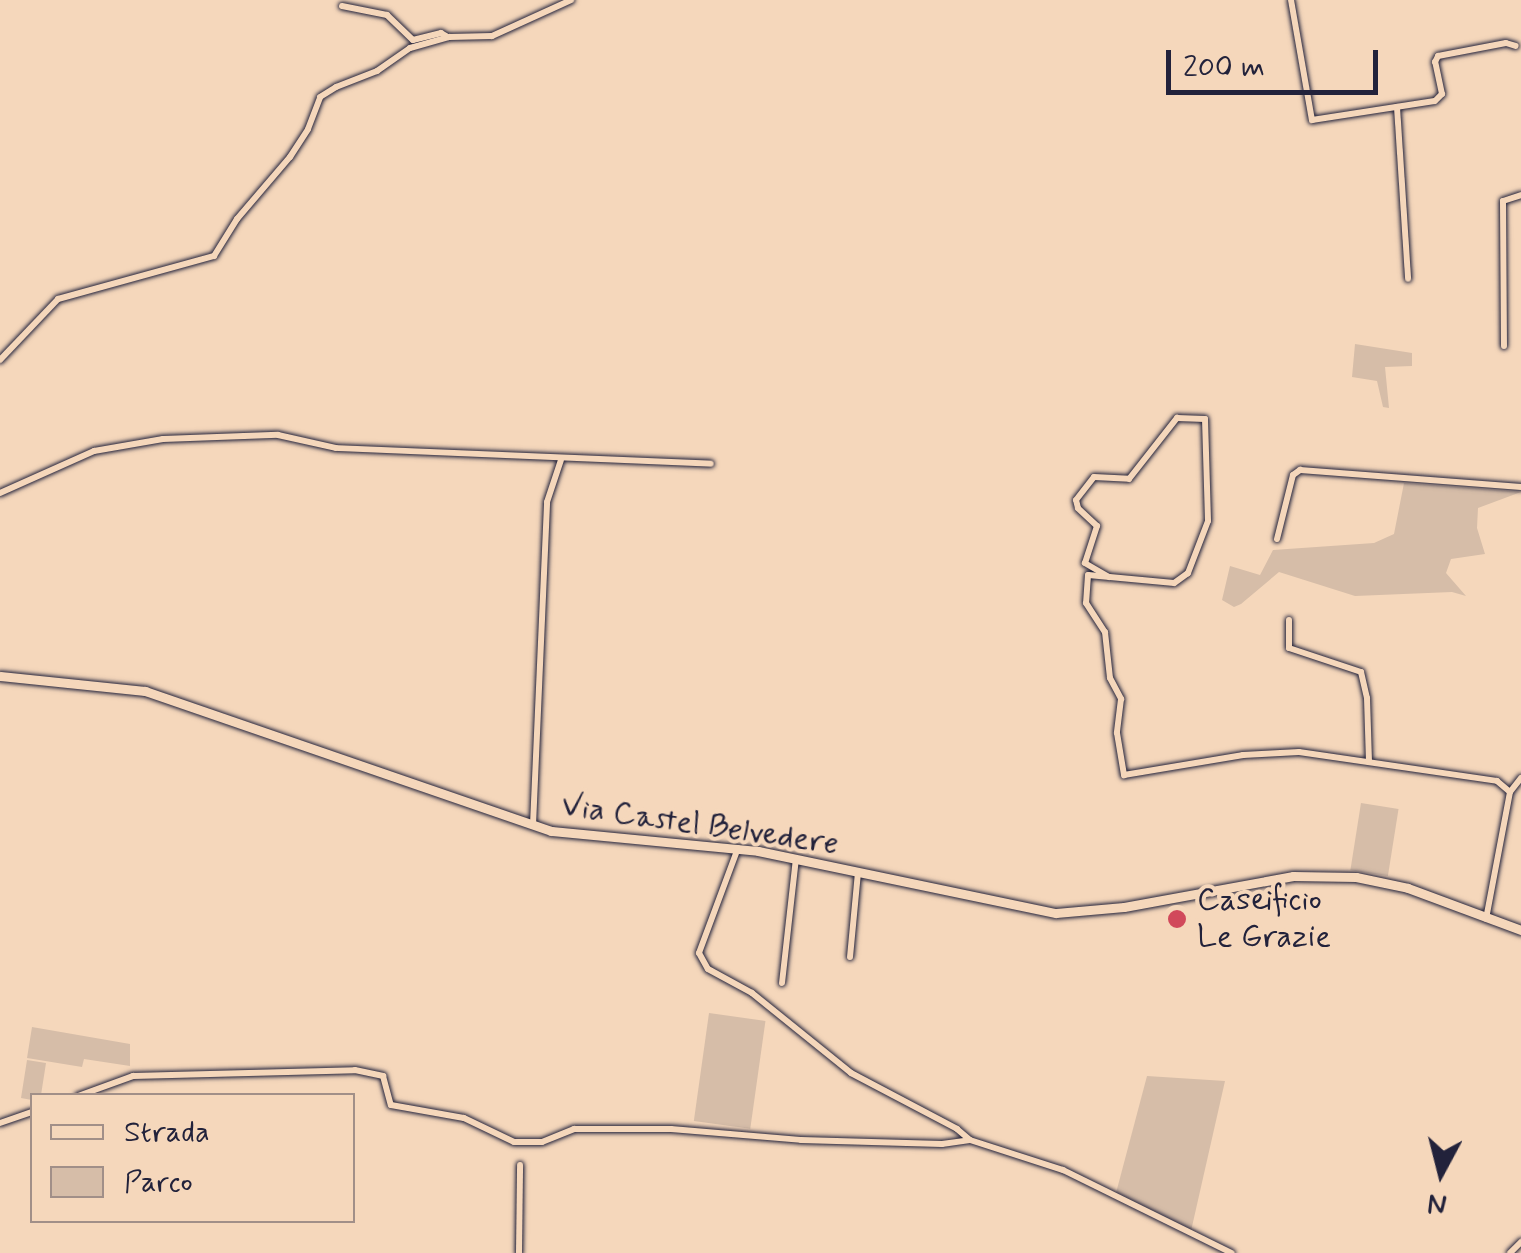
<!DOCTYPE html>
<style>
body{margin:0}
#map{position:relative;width:1521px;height:1253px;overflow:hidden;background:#f5d7bb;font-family:Mynerve,sans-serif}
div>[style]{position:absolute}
.green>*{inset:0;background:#d6bda8;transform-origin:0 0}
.roads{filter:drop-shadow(0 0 2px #22223b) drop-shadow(0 0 2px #22223b)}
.street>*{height:6px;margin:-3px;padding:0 3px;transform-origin:3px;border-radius:3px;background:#f5d7bb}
.secondary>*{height:9px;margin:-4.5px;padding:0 4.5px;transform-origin:4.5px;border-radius:4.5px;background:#f5d7bb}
.dots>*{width:28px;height:28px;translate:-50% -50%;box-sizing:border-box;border:5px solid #f5d7bb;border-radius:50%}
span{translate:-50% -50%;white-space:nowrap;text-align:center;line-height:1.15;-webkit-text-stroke:8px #f5d7bb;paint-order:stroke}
.street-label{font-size:32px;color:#22223b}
.poi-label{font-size:32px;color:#22223b}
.left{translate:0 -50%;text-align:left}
.legend{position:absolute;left:30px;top:1093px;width:325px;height:130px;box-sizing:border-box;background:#f5d7bb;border:2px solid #a18f88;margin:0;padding:12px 18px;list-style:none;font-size:30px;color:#22223b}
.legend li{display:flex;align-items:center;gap:20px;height:50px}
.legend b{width:50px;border:2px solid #a18f88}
.north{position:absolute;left:1391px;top:1123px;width:100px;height:100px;-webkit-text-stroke:8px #f5d7bb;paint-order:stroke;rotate:187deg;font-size:28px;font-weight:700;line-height:40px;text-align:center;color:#22223b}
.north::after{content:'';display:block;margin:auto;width:35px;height:45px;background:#22223b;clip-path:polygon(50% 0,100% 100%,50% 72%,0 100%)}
.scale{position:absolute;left:1166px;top:50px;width:212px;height:45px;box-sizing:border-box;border:5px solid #22223b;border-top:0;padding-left:12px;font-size:30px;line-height:35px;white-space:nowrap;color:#22223b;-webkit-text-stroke:8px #f5d7bb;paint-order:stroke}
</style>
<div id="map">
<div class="green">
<div style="clip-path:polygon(1355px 344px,1412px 353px,1412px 366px,1385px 367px,1389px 408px,1383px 407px,1377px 381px,1352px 377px)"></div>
<div style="clip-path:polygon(1404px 483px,1521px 492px,1478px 508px,1477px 528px,1485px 554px,1451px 559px,1446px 573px,1466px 596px,1452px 592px,1355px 596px,1279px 572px,1241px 604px,1234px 607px,1222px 600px,1230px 566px,1260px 575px,1273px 550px,1374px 543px,1394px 534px)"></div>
<div style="left:1361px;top:803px;width:38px;height:68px;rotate:9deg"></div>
<div style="left:709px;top:1013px;width:57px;height:109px;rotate:8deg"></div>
<div style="clip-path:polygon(32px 1027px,130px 1044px,130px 1066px,84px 1059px,82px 1067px,27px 1058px)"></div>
<div style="clip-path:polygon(27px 1060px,46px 1063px,41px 1095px,32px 1096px,32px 1100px,21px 1098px)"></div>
<div style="clip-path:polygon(1147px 1076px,1225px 1081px,1191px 1231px,1116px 1193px)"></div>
</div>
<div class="roads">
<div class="street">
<div style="left:1291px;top:0;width:122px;rotate:80.1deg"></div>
<div style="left:1312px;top:120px;width:124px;rotate:-8.8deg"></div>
<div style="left:1435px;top:101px;width:10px;rotate:-45deg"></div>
<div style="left:1442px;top:94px;width:33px;rotate:-102deg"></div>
<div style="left:1435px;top:62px;width:7px;rotate:-63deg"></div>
<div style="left:1438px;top:56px;width:69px;rotate:-10.8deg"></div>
<div style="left:1506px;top:43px;width:10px;rotate:17deg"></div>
<div style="left:342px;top:6px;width:46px;rotate:11.3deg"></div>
<div style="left:387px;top:15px;width:36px;rotate:44deg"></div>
<div style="left:413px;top:40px;width:29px;rotate:-14deg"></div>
<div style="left:441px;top:33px;width:8px;rotate:30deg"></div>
<div style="left:1397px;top:107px;width:172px;rotate:86.3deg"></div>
<div style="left:1504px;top:346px;width:145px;rotate:-90.4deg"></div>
<div style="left:1503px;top:201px;width:19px;rotate:-18deg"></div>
<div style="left:0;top:360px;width:84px;rotate:-46.4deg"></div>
<div style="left:58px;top:299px;width:162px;rotate:-15.4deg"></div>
<div style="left:214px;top:256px;width:44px;rotate:-58.1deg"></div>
<div style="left:237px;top:219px;width:82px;rotate:-49.5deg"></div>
<div style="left:290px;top:157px;width:33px;rotate:-57deg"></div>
<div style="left:308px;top:129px;width:34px;rotate:-69deg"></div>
<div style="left:320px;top:97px;width:19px;rotate:-32deg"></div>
<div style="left:336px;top:87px;width:44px;rotate:-21.3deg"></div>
<div style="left:377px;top:71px;width:40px;rotate:-34.9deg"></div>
<div style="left:410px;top:48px;width:41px;rotate:-15.8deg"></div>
<div style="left:449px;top:37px;width:43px;rotate:-1.3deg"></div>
<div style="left:492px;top:36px;width:87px;rotate:-24.5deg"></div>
<div style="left:0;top:493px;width:103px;rotate:-24.1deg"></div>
<div style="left:94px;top:451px;width:70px;rotate:-9.9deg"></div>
<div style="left:163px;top:439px;width:81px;rotate:-2.1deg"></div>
<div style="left:244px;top:436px;width:34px;rotate:-2deg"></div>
<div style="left:278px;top:435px;width:59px;rotate:12.6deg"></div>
<div style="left:336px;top:448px;width:375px;rotate:2.4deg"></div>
<div style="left:1277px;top:539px;width:66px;rotate:-76deg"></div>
<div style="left:1293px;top:475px;width:9px;rotate:-36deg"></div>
<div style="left:1300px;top:470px;width:222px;rotate:4.4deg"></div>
<div style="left:1109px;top:577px;width:28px;rotate:-150deg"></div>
<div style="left:1085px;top:563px;width:39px;rotate:-72deg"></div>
<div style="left:1097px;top:526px;width:26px;rotate:-137deg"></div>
<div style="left:1078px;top:508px;width:8px;rotate:-104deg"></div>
<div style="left:1076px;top:500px;width:29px;rotate:-52deg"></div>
<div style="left:1094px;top:477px;width:35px;rotate:3deg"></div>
<div style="left:1129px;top:479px;width:78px;rotate:-51.8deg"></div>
<div style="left:1177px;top:418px;width:28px;rotate:2deg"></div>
<div style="left:1205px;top:419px;width:102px;rotate:88.3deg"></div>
<div style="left:1208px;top:521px;width:56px;rotate:111deg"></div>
<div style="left:1188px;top:573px;width:17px;rotate:144deg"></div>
<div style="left:1174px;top:583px;width:86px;rotate:-174.7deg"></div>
<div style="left:1088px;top:575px;width:28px;rotate:94deg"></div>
<div style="left:1086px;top:603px;width:35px;rotate:57deg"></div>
<div style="left:1105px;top:632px;width:46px;rotate:83.8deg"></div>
<div style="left:1110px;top:678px;width:24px;rotate:62deg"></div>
<div style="left:1121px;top:699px;width:34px;rotate:97deg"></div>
<div style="left:1117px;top:733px;width:43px;rotate:80.5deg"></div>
<div style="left:1124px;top:775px;width:121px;rotate:-9.5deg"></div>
<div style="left:1243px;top:755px;width:56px;rotate:-3.1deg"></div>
<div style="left:1299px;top:752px;width:200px;rotate:8.3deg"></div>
<div style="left:1497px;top:781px;width:17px;rotate:40deg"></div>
<div style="left:1510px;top:792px;width:129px;rotate:100.7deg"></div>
<div style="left:1289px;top:620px;width:28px;rotate:90deg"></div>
<div style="left:1289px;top:648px;width:76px;rotate:18.4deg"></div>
<div style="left:1361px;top:672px;width:27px;rotate:77deg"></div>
<div style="left:1367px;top:698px;width:64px;rotate:88.2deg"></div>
<div style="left:1510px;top:792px;width:18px;rotate:-52deg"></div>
<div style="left:533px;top:825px;width:323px;rotate:-87.5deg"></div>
<div style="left:547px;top:502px;width:44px;rotate:-71.6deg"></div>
<div style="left:738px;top:848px;width:112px;rotate:110.4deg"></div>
<div style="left:699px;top:953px;width:18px;rotate:61deg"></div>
<div style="left:708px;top:969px;width:50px;rotate:28.6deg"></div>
<div style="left:752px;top:993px;width:127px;rotate:38.9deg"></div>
<div style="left:851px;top:1073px;width:120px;rotate:27.8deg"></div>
<div style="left:957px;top:1129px;width:17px;rotate:40deg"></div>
<div style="left:970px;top:1140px;width:98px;rotate:17.9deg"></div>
<div style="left:1063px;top:1170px;width:188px;rotate:26.2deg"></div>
<div style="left:850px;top:957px;width:85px;rotate:-84.6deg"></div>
<div style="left:782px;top:983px;width:125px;rotate:-83.6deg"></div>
<div style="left:78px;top:1096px;width:59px;rotate:-20deg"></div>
<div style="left:133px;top:1076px;width:222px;rotate:-1.5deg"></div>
<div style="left:355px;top:1070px;width:29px;rotate:12deg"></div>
<div style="left:383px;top:1076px;width:30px;rotate:75deg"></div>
<div style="left:391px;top:1105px;width:74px;rotate:10.1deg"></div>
<div style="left:464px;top:1118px;width:55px;rotate:25.6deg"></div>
<div style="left:514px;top:1142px;width:28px"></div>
<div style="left:542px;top:1142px;width:35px;rotate:-22deg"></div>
<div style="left:574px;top:1129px;width:97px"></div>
<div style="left:671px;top:1129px;width:130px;rotate:4.8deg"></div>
<div style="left:801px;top:1140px;width:141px;rotate:1.6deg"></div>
<div style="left:942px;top:1144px;width:28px;rotate:-8deg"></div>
<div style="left:0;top:1123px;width:34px;rotate:-19deg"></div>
<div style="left:519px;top:1253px;width:88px;rotate:-89.3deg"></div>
<div style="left:1510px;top:1253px;width:16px;rotate:-45deg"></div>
</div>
<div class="secondary">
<div style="left:0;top:676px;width:146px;rotate:5.9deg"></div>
<div style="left:145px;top:691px;width:429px;rotate:19deg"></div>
<div style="left:551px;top:831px;width:208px;rotate:5.5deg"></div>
<div style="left:758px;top:851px;width:304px;rotate:11.8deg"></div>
<div style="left:1056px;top:913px;width:68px;rotate:-5deg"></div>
<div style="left:1124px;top:907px;width:172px;rotate:-10.4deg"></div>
<div style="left:1293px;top:876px;width:63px;rotate:0.9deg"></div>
<div style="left:1356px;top:877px;width:53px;rotate:11.9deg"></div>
<div style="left:1408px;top:888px;width:121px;rotate:20.4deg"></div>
</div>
</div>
<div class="dots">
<div style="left:1177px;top:919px;background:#d1495b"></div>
</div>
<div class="street-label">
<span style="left:700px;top:825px;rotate:8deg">Via Castel Belvedere</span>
</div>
<div class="poi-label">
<span class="left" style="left:1197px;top:919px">Caseificio<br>Le Grazie</span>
</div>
<ul class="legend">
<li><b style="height:12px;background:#f5d7bb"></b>Strada</li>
<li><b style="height:28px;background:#d6bda8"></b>Parco</li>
</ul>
<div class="north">N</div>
<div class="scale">200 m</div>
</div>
